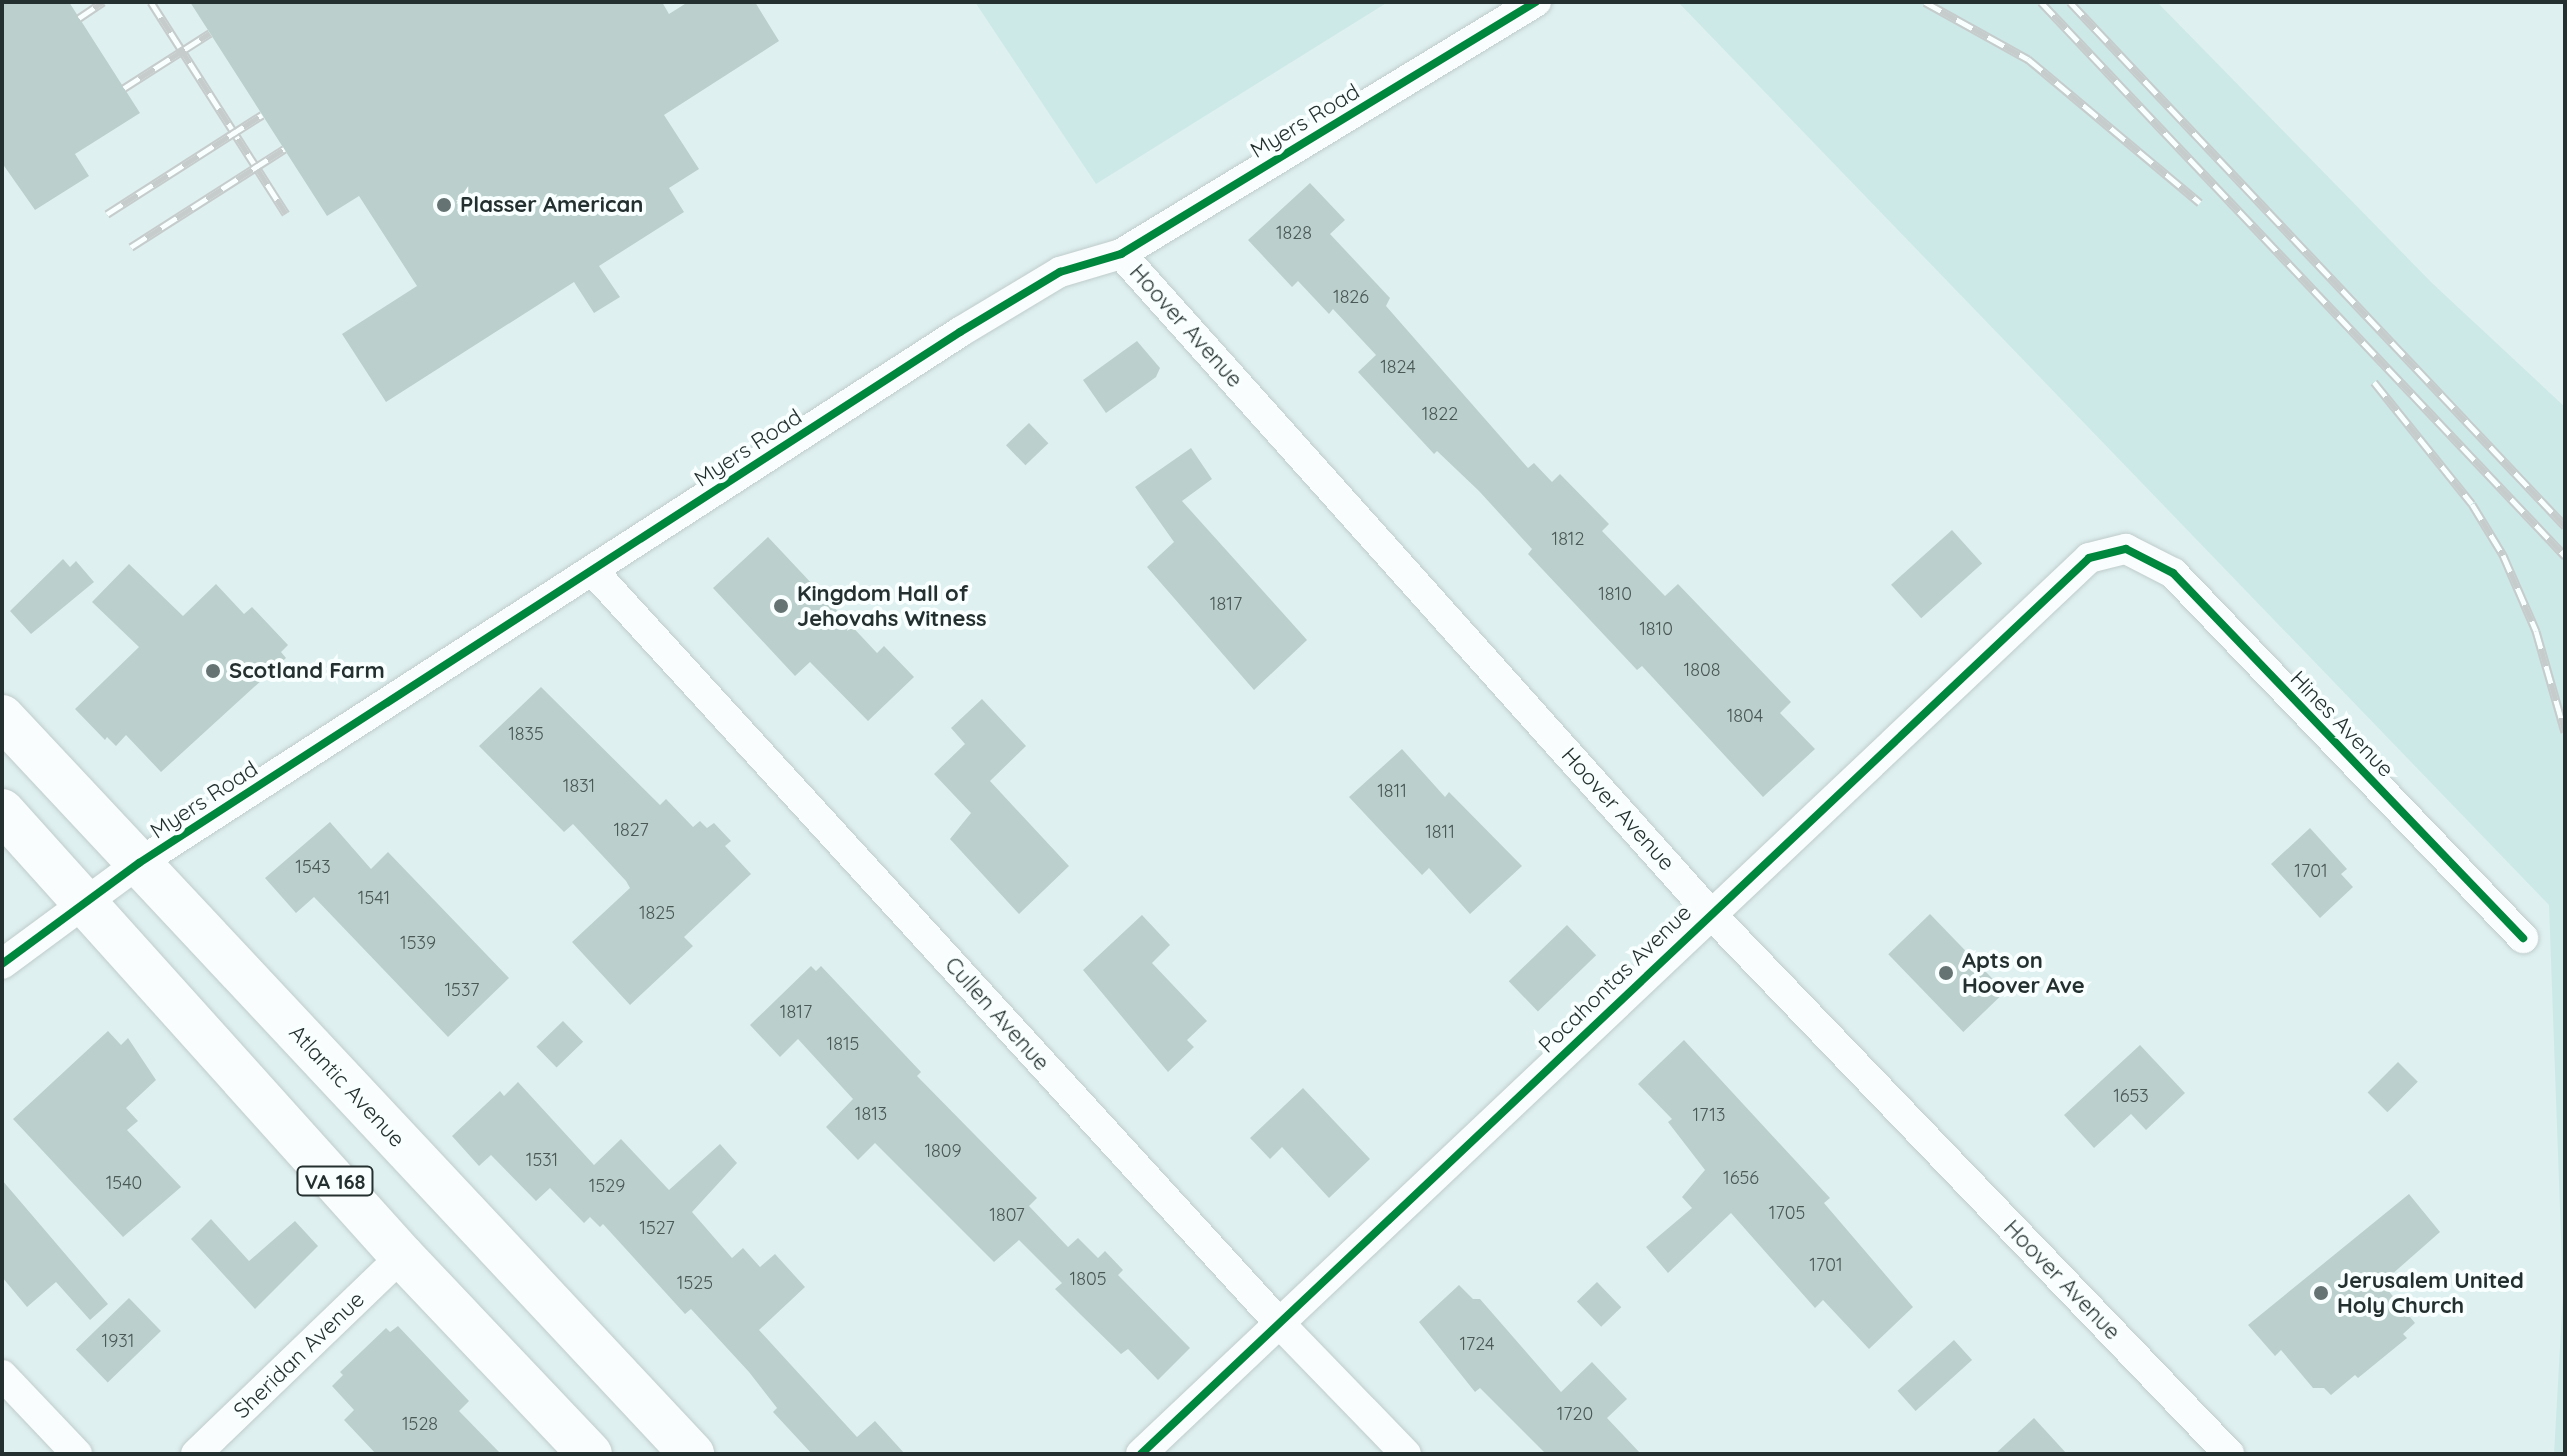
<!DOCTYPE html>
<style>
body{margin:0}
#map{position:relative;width:2567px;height:1456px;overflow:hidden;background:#dff0f0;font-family:Quicksand,sans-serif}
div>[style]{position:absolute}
.built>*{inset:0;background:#cce9e8}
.building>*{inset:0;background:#bbd0cc;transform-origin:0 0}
.roads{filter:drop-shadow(0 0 2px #bfcccb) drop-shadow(0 0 2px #bfcccb)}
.street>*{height:30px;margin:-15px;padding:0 15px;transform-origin:15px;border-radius:15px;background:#fafdfd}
.primary>*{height:44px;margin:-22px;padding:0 22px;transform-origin:22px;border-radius:22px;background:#fafdfd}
.rail>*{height:9px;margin-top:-4.5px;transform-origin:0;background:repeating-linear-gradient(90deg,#f8fffe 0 18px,#c6cbcb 0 36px);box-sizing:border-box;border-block:2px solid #c6cbcb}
.cycleway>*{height:8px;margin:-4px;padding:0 4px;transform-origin:4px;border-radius:4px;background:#00873e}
.dots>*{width:22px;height:22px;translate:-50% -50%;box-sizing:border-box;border:4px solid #f8fffe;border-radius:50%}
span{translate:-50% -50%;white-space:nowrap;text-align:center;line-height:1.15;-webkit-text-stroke:8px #f8fffe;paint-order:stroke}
.number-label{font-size:18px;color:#4a5856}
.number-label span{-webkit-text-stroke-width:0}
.shield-label span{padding:2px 6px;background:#f8fffe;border:2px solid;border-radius:6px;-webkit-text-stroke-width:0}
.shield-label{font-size:20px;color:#24302f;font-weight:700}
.street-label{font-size:22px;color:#24302f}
.poi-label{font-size:22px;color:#24302f;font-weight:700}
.left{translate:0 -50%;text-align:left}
.frame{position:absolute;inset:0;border:4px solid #24302f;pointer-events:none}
</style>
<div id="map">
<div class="built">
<div style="clip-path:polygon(975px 2px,1388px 2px,1096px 184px)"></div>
<div style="clip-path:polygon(1678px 2px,2157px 2px,2432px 283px,2565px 407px,2565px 1454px,2554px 1454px,2563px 1293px,2549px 905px)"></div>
</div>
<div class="building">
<div style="clip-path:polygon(2px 2px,69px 2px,140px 113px,75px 154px,89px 176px,35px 210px,2px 163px)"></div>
<div style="clip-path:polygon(190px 2px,662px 2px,669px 14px,688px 2px,755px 2px,779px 41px,664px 115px,699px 169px,669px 188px,684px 212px,599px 266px,620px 297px,594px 313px,574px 282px,386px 402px,342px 334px,417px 286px,359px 196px,327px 216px)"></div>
<div style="clip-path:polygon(1310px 183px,1345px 220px,1330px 234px,1390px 298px,1386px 306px,1528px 468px,1534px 463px,1552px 482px,1560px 474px,1609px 524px,1602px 531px,1665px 596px,1678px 584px,1791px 702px,1780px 713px,1815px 749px,1763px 797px,1642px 666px,1637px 670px,1528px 554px,1532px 549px,1479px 491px,1437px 451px,1434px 454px,1358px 372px,1376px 355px,1333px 309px,1329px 314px,1298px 281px,1292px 287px,1248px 240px)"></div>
<div style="clip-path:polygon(1137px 341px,1160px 368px,1156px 377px,1106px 413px,1083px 380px)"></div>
<div style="left:1029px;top:423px;width:28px;height:32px;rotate:46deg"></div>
<div style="clip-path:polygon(1191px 448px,1212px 479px,1182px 501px,1307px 640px,1254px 690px,1147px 567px,1174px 542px,1135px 487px)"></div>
<div style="left:1952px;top:530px;width:45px;height:82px;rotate:48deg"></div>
<div style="clip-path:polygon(768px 537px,877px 653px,884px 646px,914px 677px,868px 721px,810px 662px,795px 676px,713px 588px)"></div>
<div style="clip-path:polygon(63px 559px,70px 567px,76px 561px,94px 582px,31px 634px,10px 611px)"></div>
<div style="clip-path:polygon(129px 564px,183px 616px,216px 584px,244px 614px,252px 607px,288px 645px,281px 652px,286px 658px,161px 772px,126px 735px,116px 746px,107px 737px,105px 740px,75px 709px,139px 647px,92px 602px)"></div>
<div style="clip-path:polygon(541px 687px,660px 805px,666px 799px,693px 827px,700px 821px,707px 828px,714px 823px,731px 841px,725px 846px,751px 874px,684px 937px,693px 946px,630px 1005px,572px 942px,630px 888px,626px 881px,573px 824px,564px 832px,479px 746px)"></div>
<div style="clip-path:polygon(982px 699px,1026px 746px,990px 781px,1069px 866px,1019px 914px,950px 839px,971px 813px,934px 774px,965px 744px,951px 728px)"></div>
<div style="clip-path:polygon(1402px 749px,1445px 797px,1449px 792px,1522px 866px,1470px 914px,1429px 868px,1422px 875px,1349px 797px)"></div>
<div style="clip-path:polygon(330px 822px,371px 869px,388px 852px,509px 978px,448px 1037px,314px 897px,296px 913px,265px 878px)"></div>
<div style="clip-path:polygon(2310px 828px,2347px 869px,2341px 874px,2353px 887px,2320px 918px,2271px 864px)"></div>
<div style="left:1930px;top:914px;width:108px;height:58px;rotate:46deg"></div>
<div style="clip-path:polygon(1142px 915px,1170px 945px,1152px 963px,1207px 1021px,1187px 1040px,1194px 1047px,1168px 1072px,1083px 970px)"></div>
<div style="left:1567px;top:925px;width:42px;height:81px;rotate:46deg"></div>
<div style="clip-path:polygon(811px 966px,816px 971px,821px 966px,921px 1072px,917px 1076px,1037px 1198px,1029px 1206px,1068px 1247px,1078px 1238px,1098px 1258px,1105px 1251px,1123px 1270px,1118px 1275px,1190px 1348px,1158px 1380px,1128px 1349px,1121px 1354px,1080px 1314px,1055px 1289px,1062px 1283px,1019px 1240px,994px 1262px,875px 1143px,858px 1160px,826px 1127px,853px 1099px,798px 1039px,780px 1057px,750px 1025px)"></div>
<div style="left:563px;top:1021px;width:29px;height:37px;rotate:46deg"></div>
<div style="clip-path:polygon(108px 1031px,121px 1045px,128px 1038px,156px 1080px,126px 1108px,138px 1121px,127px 1130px,181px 1187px,123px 1237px,13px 1119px)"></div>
<div style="clip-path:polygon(1684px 1040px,1830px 1198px,1824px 1203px,1913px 1307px,1869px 1349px,1823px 1300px,1815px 1308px,1731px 1213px,1668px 1273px,1646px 1247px,1692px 1208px,1682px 1197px,1705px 1170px,1668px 1122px,1672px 1119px,1638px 1084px)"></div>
<div style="clip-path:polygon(2140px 1045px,2185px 1093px,2146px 1130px,2131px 1114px,2094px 1148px,2064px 1115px)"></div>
<div style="left:2398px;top:1062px;width:28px;height:43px;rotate:45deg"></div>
<div style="clip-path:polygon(518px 1082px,594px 1165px,621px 1139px,669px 1190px,720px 1144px,737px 1163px,692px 1212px,732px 1258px,743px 1248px,760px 1267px,775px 1254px,805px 1287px,759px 1330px,857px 1437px,875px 1421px,905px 1454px,812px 1454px,773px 1412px,777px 1408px,749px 1372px,691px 1309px,685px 1314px,603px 1224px,600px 1227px,590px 1217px,584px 1223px,550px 1188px,536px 1201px,491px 1155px,479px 1166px,452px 1136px,500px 1091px,504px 1096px)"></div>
<div style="clip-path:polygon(1303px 1088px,1370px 1159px,1329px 1198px,1282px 1147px,1270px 1159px,1250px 1138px)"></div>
<div style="clip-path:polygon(2px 1180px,108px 1304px,90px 1320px,56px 1282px,27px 1307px,2px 1277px)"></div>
<div style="clip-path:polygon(2409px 1194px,2440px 1232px,2382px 1283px,2415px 1323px,2403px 1334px,2407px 1338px,2358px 1378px,2355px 1375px,2331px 1395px,2324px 1388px,2313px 1388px,2281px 1350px,2275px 1356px,2248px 1325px)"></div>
<div style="clip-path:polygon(211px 1219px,249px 1261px,295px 1221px,318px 1246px,255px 1309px,191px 1239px)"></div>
<div style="left:1597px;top:1282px;width:35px;height:28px;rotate:46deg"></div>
<div style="clip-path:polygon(1459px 1285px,1473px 1299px,1480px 1299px,1561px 1392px,1592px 1362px,1627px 1399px,1607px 1418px,1641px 1454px,1546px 1454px,1480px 1388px,1475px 1392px,1419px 1322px)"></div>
<div style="left:129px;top:1298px;width:46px;height:74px;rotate:46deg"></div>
<div style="clip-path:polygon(398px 1326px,469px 1401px,459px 1411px,501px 1454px,376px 1454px,344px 1420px,354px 1410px,332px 1386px,343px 1375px,340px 1372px,386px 1328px,390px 1332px)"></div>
<div style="left:1954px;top:1340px;width:27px;height:76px;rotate:48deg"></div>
<div style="clip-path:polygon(2034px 1418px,2067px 1454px,1995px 1454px)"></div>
</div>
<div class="roads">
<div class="street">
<div style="left:1121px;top:254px;width:884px;rotate:48.21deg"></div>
<div style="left:1710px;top:913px;width:750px;rotate:46.19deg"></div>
<div style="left:593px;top:571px;width:1022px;rotate:47.62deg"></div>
<div style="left:1282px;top:1326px;width:178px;rotate:45.9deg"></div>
<div style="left:2px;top:964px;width:170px;rotate:-36.4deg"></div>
<div style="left:139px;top:863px;width:978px;rotate:-32.89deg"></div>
<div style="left:960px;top:332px;width:117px;rotate:-31deg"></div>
<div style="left:1060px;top:272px;width:64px;rotate:-16.4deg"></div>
<div style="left:1121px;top:254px;width:486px;rotate:-31.3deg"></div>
<div style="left:2px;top:1375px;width:109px;rotate:46.5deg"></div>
<div style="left:196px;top:1454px;width:286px;rotate:-43.9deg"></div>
<div style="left:1141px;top:1454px;width:1304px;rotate:-43.38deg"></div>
<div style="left:2089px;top:558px;width:38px;rotate:-14deg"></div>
<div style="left:2126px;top:549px;width:53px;rotate:27.1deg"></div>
<div style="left:2173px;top:573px;width:506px;rotate:46.2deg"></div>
</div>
<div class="primary">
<div style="left:2px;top:717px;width:1010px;rotate:46.89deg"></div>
<div style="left:2px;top:811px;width:598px;rotate:48.05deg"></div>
<div style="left:402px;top:1256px;width:273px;rotate:46.5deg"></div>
</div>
</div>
<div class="rail">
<div style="left:151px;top:2px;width:251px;rotate:57.5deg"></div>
<div style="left:1925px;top:2px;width:118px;rotate:29deg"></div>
<div style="left:2028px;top:59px;width:224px;rotate:39.9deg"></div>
<div style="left:2041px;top:2px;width:763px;rotate:46.59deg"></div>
<div style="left:2070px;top:2px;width:721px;rotate:46.63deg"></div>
<div style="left:79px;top:18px;width:29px;rotate:-34deg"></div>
<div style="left:124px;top:88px;width:102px;rotate:-32.6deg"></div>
<div style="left:107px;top:214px;width:184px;rotate:-32.6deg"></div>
<div style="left:131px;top:247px;width:182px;rotate:-32.6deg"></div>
<div style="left:2374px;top:382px;width:156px;rotate:51.2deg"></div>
<div style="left:2472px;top:504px;width:60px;rotate:58.7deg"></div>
<div style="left:2503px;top:555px;width:83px;rotate:66.5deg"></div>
<div style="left:2536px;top:631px;width:105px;rotate:74deg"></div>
</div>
<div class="cycleway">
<div style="left:2px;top:964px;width:170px;rotate:-36.4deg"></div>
<div style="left:139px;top:863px;width:978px;rotate:-32.89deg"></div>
<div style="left:960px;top:332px;width:117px;rotate:-31deg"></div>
<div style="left:1060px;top:272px;width:64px;rotate:-16.4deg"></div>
<div style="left:1121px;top:254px;width:486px;rotate:-31.3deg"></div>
<div style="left:1141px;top:1454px;width:1304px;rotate:-43.38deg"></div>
<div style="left:2089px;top:558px;width:38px;rotate:-14deg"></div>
<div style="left:2126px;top:549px;width:53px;rotate:27.1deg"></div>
<div style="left:2173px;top:573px;width:506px;rotate:46.2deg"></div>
</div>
<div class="dots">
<div style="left:444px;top:205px;background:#657373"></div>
<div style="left:781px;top:606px;background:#657373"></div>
<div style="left:213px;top:671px;background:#657373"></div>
<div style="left:1946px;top:973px;background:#657373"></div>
<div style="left:2321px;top:1293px;background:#657373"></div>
</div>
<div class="number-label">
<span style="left:1294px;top:233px">1828</span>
<span style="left:1351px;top:297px">1826</span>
<span style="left:1398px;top:367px">1824</span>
<span style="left:1440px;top:414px">1822</span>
<span style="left:1568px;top:539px">1812</span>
<span style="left:1615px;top:594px">1810</span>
<span style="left:1226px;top:604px">1817</span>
<span style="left:1656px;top:629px">1810</span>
<span style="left:1702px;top:670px">1808</span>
<span style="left:1745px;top:716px">1804</span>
<span style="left:526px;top:734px">1835</span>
<span style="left:579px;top:786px">1831</span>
<span style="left:1392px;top:791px">1811</span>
<span style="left:631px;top:830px">1827</span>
<span style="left:1440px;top:832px">1811</span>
<span style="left:313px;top:867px">1543</span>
<span style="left:2311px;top:871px">1701</span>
<span style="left:374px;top:898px">1541</span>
<span style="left:657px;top:913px">1825</span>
<span style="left:418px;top:943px">1539</span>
<span style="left:462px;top:990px">1537</span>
<span style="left:796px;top:1012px">1817</span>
<span style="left:843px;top:1044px">1815</span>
<span style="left:2131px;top:1096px">1653</span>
<span style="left:871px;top:1114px">1813</span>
<span style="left:1709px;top:1115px">1713</span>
<span style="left:943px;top:1151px">1809</span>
<span style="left:542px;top:1160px">1531</span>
<span style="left:1741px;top:1178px">1656</span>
<span style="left:124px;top:1183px">1540</span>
<span style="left:607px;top:1186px">1529</span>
<span style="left:1787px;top:1213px">1705</span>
<span style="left:1007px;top:1215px">1807</span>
<span style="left:657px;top:1228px">1527</span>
<span style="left:1826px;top:1265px">1701</span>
<span style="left:1088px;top:1279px">1805</span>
<span style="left:695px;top:1283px">1525</span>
<span style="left:118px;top:1341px">1931</span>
<span style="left:1477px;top:1344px">1724</span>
<span style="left:1575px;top:1414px">1720</span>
<span style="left:420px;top:1424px">1528</span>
</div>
<div class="shield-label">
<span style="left:335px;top:1181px">VA 168</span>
</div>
<div class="street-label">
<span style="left:1305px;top:121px;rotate:-31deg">Myers Road</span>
<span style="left:1186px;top:326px;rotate:48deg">Hoover Avenue</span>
<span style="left:748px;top:448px;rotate:-33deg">Myers Road</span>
<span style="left:2342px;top:724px;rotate:46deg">Hines Avenue</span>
<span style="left:204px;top:800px;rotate:-33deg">Myers Road</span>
<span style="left:1618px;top:809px;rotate:48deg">Hoover Avenue</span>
<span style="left:1615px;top:979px;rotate:-44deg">Pocahontas Avenue</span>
<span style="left:997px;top:1014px;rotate:48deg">Cullen Avenue</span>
<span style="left:347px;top:1086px;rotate:47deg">Atlantic Avenue</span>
<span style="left:2062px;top:1280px;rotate:46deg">Hoover Avenue</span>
<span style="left:299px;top:1355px;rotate:-44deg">Sheridan Avenue</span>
</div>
<div class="poi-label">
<span class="left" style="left:460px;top:205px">Plasser American</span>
<span class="left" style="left:797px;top:606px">Kingdom Hall of<br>Jehovahs Witness</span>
<span class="left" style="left:229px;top:671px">Scotland Farm</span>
<span class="left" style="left:1962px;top:973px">Apts on<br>Hoover Ave</span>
<span class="left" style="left:2337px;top:1293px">Jerusalem United<br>Holy Church</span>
</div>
<div class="frame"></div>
</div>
